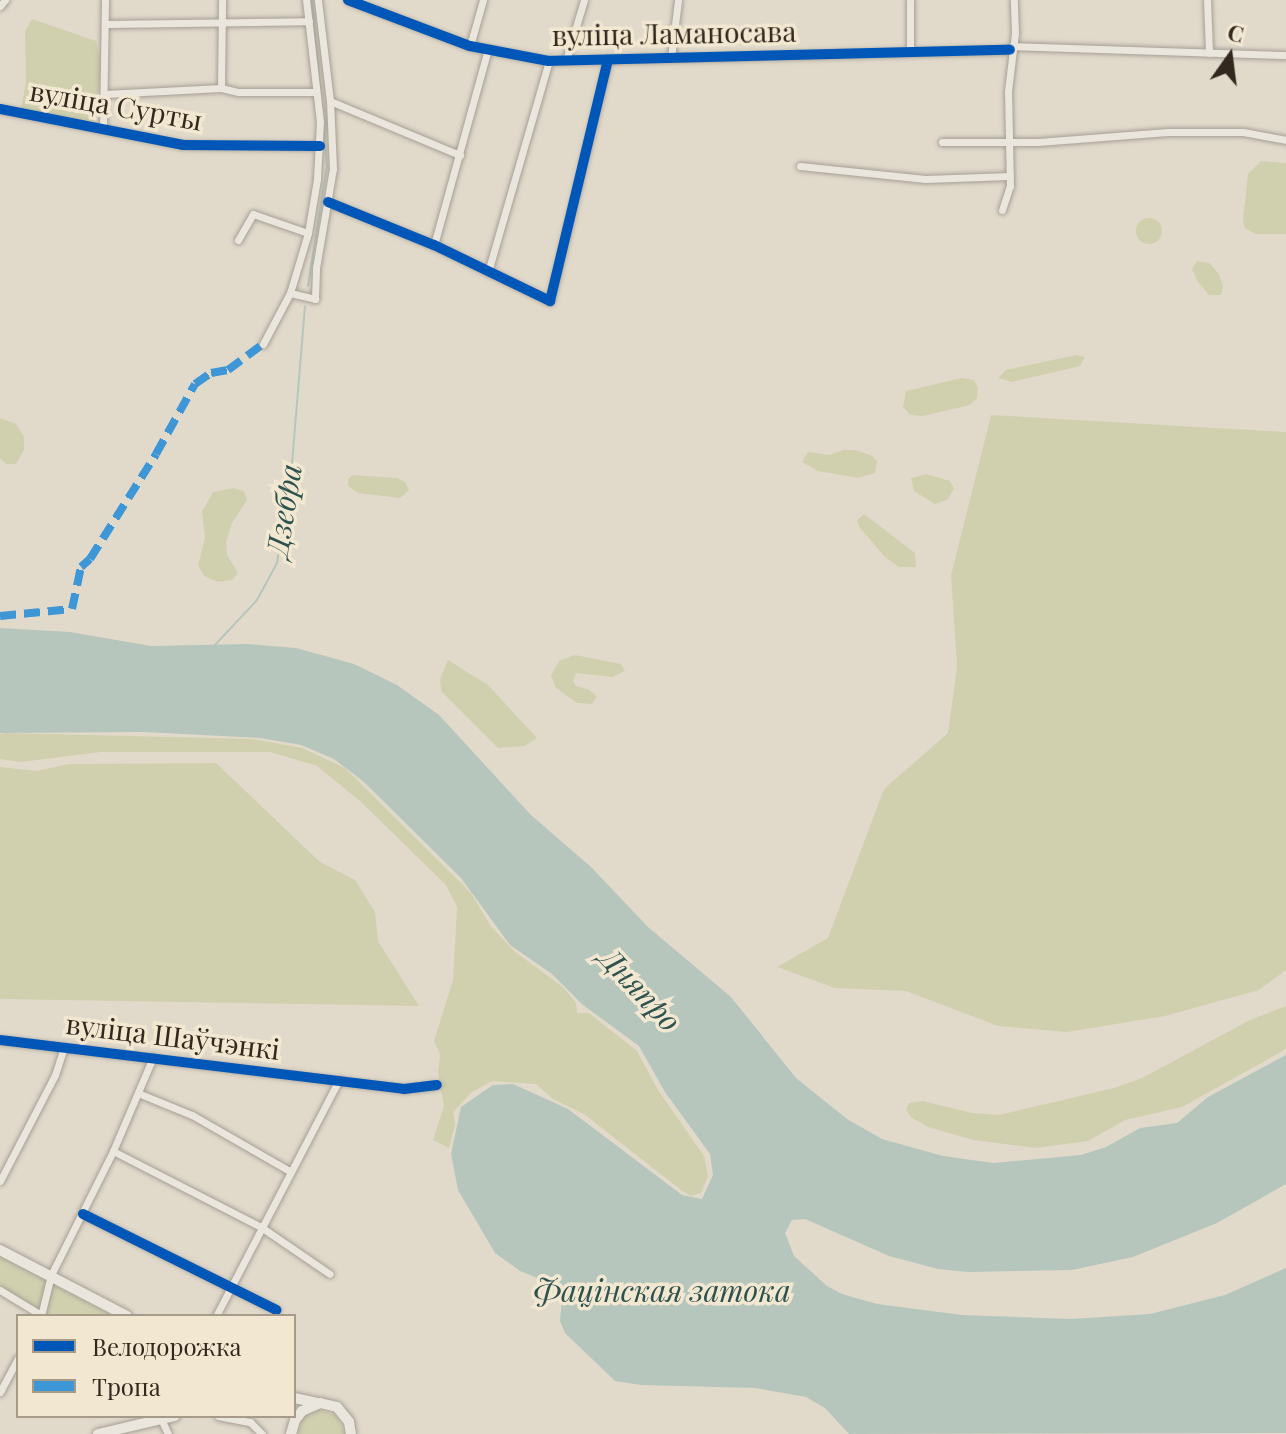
<!DOCTYPE html>
<meta charset="utf-8">
<style>
body{margin:0}
#map{position:relative;width:1286px;height:1434px;overflow:hidden;background:#e1dacb;font-family:"Playfair Display",serif}
div>[style]{position:absolute}
.green>*{inset:0;background:#d0d0ae}
.round{border-radius:50%}
.water>*{inset:0;background:#b6c6bc}
.stream>*{height:2px;margin:-1px;padding:0 1px;transform-origin:1px;border-radius:1px;background:#b6c6bc}
.roads{filter:drop-shadow(0 0 2px #a69f95) drop-shadow(0 0 2px #a69f95)}
.minor>*{height:7px;margin:-3.5px;padding:0 3.5px;transform-origin:3.5px;border-radius:3.5px;background:#eae5dd}
.secondary>*{height:10px;margin:-5px;padding:0 5px;transform-origin:5px;border-radius:5px;background:#eae5dd}
.quiet>*{height:8px;margin-top:-4px;transform-origin:0;background:repeating-linear-gradient(90deg,#3d96d5 0 16px,transparent 0 24px)}
.cycleway>*{height:10px;margin:-5px;padding:0 5px;transform-origin:5px;border-radius:5px;background:#0057b8}
span{translate:-50% -50%;white-space:nowrap;text-align:center;line-height:1.15;-webkit-text-stroke:7px #f2e8d1;paint-order:stroke}
.street-label{font-size:28px;color:#33281e}
.water-label{font-size:30px;color:#2e524f;font-style:italic}
.legend{position:absolute;left:16px;top:1314px;width:280px;height:104px;box-sizing:border-box;background:#f2e8d1;border:2px solid #a69b89;margin:0;padding:10px 14px;list-style:none;font-size:24px;color:#33281e}
.legend li{display:flex;align-items:center;gap:16px;height:40px}
.legend b{width:40px;border:2px solid #a69b89}
.north{position:absolute;left:1190px;top:16px;width:80px;height:80px;-webkit-text-stroke:6px #f2e8d1;paint-order:stroke;rotate:14deg;font-size:22px;font-weight:700;line-height:32px;text-align:center;color:#33281e}
.north::after{content:'';display:block;margin:auto;width:28px;height:36px;background:#33281e;clip-path:polygon(50% 0,100% 100%,50% 72%,0 100%)}
</style>
<div id="map">
<div class="green">
<div style="clip-path:polygon(32px 19px,96px 41px,101px 63px,96px 121px,24px 119px,20px 114px,26px 83px,25px 31px)"></div>
<div style="clip-path:polygon(1261px 161px,1286px 163px,1286px 234px,1255px 234px,1245px 228px,1243px 220px,1248px 174px)"></div>
<div class="round" style="left:1136px;top:218px;width:26px;height:26px"></div>
<div style="clip-path:polygon(1197px 261px,1209px 263px,1219px 274px,1223px 286px,1221px 295px,1209px 295px,1198px 282px,1192px 269px)"></div>
<div style="clip-path:polygon(1076px 355px,1085px 357px,1080px 366px,1012px 382px,998px 378px,1006px 370px)"></div>
<div style="clip-path:polygon(962px 378px,974px 380px,978px 388px,977px 398px,970px 405px,923px 416px,910px 415px,903px 407px,906px 391px)"></div>
<div style="clip-path:polygon(991px 415px,1286px 432px,1286px 970px,1259px 990px,1165px 1016px,1067px 1032px,998px 1026px,906px 991px,835px 988px,777px 967px,828px 938px,884px 789px,948px 733px,957px 667px,951px 575px)"></div>
<div style="clip-path:polygon(0 418px,16px 424px,24px 437px,24px 450px,16px 464px,6px 464px,0 458px)"></div>
<div style="clip-path:polygon(843px 450px,856px 450px,872px 456px,877px 461px,875px 473px,858px 478px,818px 471px,802px 462px,808px 452px,830px 455px)"></div>
<div style="clip-path:polygon(926px 474px,950px 481px,954px 489px,947px 500px,935px 504px,914px 491px,911px 478px)"></div>
<div style="clip-path:polygon(353px 475px,397px 478px,405px 482px,409px 490px,400px 498px,358px 493px,348px 486px,348px 479px)"></div>
<div style="clip-path:polygon(233px 488px,244px 491px,247px 500px,232px 523px,226px 542px,227px 555px,238px 573px,232px 580px,218px 582px,204px 576px,198px 565px,205px 538px,202px 512px,213px 492px)"></div>
<div style="clip-path:polygon(864px 514px,915px 553px,916px 567px,899px 567px,885px 557px,860px 528px,857px 520px)"></div>
<div style="clip-path:polygon(575px 655px,621px 664px,625px 671px,612px 677px,576px 673px,573px 681px,576px 686px,590px 690px,597px 697px,592px 704px,577px 703px,556px 688px,551px 675px,559px 661px)"></div>
<div style="clip-path:polygon(448px 660px,488px 685px,537px 738px,525px 746px,498px 748px,441px 691px,440px 679px)"></div>
<div style="clip-path:polygon(5px 733px,253px 739px,302px 748px,345px 768px,471px 893px,490px 925px,514px 951px,564px 988px,576px 1003px,577px 1013px,589px 1013px,637px 1051px,658px 1090px,704px 1156px,708px 1176px,701px 1193px,691px 1196px,681px 1190px,584px 1114px,553px 1099px,536px 1084px,492px 1081px,472px 1092px,453px 1112px,455px 1125px,449px 1148px,433px 1140px,444px 1106px,438px 1073px,440px 1054px,434px 1041px,453px 980px,457px 907px,446px 885px,361px 802px,317px 766px,270px 752px,101px 752px,21px 762px,0 759px,0 734px)"></div>
<div style="clip-path:polygon(216px 763px,320px 862px,355px 880px,375px 912px,378px 941px,419px 1006px,0 999px,0 767px,37px 771px,69px 764px)"></div>
<div style="clip-path:polygon(1286px 1006px,1286px 1048px,1281px 1052px,1182px 1107px,1125px 1120px,1088px 1141px,1036px 1148px,973px 1140px,928px 1127px,912px 1118px,906px 1110px,909px 1103px,923px 1101px,972px 1113px,999px 1115px,1114px 1088px,1142px 1078px,1250px 1020px)"></div>
<div style="clip-path:polygon(0 1257px,114px 1316px,46px 1316px,0 1289px)"></div>
<div style="clip-path:polygon(319px 1410px,336px 1415px,345px 1434px,298px 1434px,303px 1418px)"></div>
</div>
<div class="water">
<div style="clip-path:polygon(0 628px,70px 632px,151px 646px,248px 644px,296px 648px,354px 664px,397px 685px,439px 715px,531px 815px,591px 867px,648px 927px,731px 997px,796px 1078px,847px 1119px,882px 1139px,943px 1156px,993px 1163px,1081px 1155px,1106px 1147px,1140px 1128px,1177px 1123px,1208px 1097px,1286px 1055px,1286px 1184px,1217px 1223px,1133px 1257px,1072px 1270px,969px 1272px,938px 1269px,889px 1256px,805px 1219px,792px 1220px,785px 1233px,794px 1256px,827px 1286px,842px 1294px,877px 1304px,962px 1315px,1071px 1319px,1150px 1314px,1225px 1295px,1286px 1268px,1286px 1433px,849px 1434px,825px 1408px,806px 1397px,755px 1388px,641px 1385px,615px 1381px,565px 1333px,560px 1321px,562px 1299px,555px 1285px,520px 1271px,495px 1253px,458px 1190px,451px 1154px,461px 1107px,493px 1085px,513px 1084px,568px 1109px,682px 1195px,702px 1199px,713px 1175px,710px 1154px,665px 1092px,639px 1046px,583px 1005px,552px 974px,510px 945px,461px 878px,364px 782px,334px 759px,301px 745px,260px 738px,144px 732px,0 733px)"></div>
</div>
<div class="stream">
<div style="left:308px;top:286px;width:121px;rotate:-81deg"></div>
<div style="left:327px;top:166px;width:167px;rotate:-95.2deg"></div>
<div style="left:214px;top:646px;width:63px;rotate:-46.9deg"></div>
<div style="left:257px;top:600px;width:42px;rotate:-61.6deg"></div>
<div style="left:277px;top:563px;width:88px;rotate:-80.9deg"></div>
<div style="left:291px;top:476px;width:170px;rotate:-85.3deg"></div>
</div>
<div class="roads">
<div class="minor">
<div style="left:348px;top:0;width:130px;rotate:20.7deg"></div>
<div style="left:470px;top:46px;width:80px;rotate:10.8deg"></div>
<div style="left:549px;top:61px;width:461px;rotate:-1.4deg"></div>
<div style="left:1207px;top:0;width:53px;rotate:87.8deg"></div>
<div style="left:0;top:6px;width:8px;rotate:-50deg"></div>
<div style="left:106px;top:24px;width:203px;rotate:-0.8deg"></div>
<div style="left:470px;top:46px;width:48px;rotate:-74.2deg"></div>
<div style="left:1012px;top:46px;width:274px;rotate:1.9deg"></div>
<div style="left:910px;top:51px;width:51px;rotate:-90deg"></div>
<div style="left:671px;top:58px;width:58px;rotate:-83.1deg"></div>
<div style="left:566px;top:60px;width:63px;rotate:-73.3deg"></div>
<div style="left:221px;top:88px;width:88px;rotate:-89.3deg"></div>
<div style="left:105px;top:94px;width:116px;rotate:-3deg"></div>
<div style="left:221px;top:88px;width:18px;rotate:13deg"></div>
<div style="left:239px;top:92px;width:77px"></div>
<div style="left:330px;top:101px;width:141px;rotate:22.6deg"></div>
<div style="left:0;top:109px;width:187px;rotate:11.1deg"></div>
<div style="left:183px;top:145px;width:137px;rotate:0.4deg"></div>
<div style="left:103px;top:129px;width:129px;rotate:-89.1deg"></div>
<div style="left:942px;top:142px;width:96px"></div>
<div style="left:1038px;top:142px;width:130px;rotate:-4.4deg"></div>
<div style="left:1168px;top:132px;width:75px"></div>
<div style="left:1243px;top:132px;width:44px;rotate:10.5deg"></div>
<div style="left:800px;top:166px;width:126px;rotate:5.9deg"></div>
<div style="left:925px;top:179px;width:85px;rotate:-2deg"></div>
<div style="left:328px;top:202px;width:114px;rotate:22.1deg"></div>
<div style="left:434px;top:245px;width:129px;rotate:25.8deg"></div>
<div style="left:550px;top:301px;width:248px;rotate:-76.5deg"></div>
<div style="left:1002px;top:210px;width:25px;rotate:-72deg"></div>
<div style="left:1010px;top:186px;width:95px;rotate:-91.2deg"></div>
<div style="left:1008px;top:91px;width:58px;rotate:-83.1deg"></div>
<div style="left:1015px;top:33px;width:33px;rotate:-92deg"></div>
<div style="left:238px;top:240px;width:30px;rotate:-60deg"></div>
<div style="left:253px;top:214px;width:58px;rotate:19.1deg"></div>
<div style="left:434px;top:245px;width:200px;rotate:-74.6deg"></div>
<div style="left:488px;top:272px;width:220px;rotate:-73.9deg"></div>
<div style="left:290px;top:293px;width:26px;rotate:13deg"></div>
<div style="left:315px;top:299px;width:31px;rotate:-88deg"></div>
<div style="left:316px;top:268px;width:100px;rotate:-80.3deg"></div>
<div style="left:333px;top:169px;width:68px;rotate:-92.5deg"></div>
<div style="left:330px;top:101px;width:102px;rotate:-96.8deg"></div>
<div style="left:263px;top:344px;width:58px;rotate:-62.1deg"></div>
<div style="left:290px;top:293px;width:63px;rotate:-73.3deg"></div>
<div style="left:308px;top:233px;width:55px;rotate:-80.5deg"></div>
<div style="left:317px;top:179px;width:57px;rotate:-87deg"></div>
<div style="left:320px;top:122px;width:123px;rotate:-96.5deg"></div>
<div style="left:0;top:1040px;width:407px;rotate:6.9deg"></div>
<div style="left:404px;top:1089px;width:33px;rotate:-7deg"></div>
<div style="left:138px;top:1093px;width:58px;rotate:22.2deg"></div>
<div style="left:192px;top:1115px;width:114px;rotate:29.9deg"></div>
<div style="left:113px;top:1151px;width:166px;rotate:27.2deg"></div>
<div style="left:261px;top:1227px;width:83px;rotate:34.3deg"></div>
<div style="left:0;top:1181px;width:119px;rotate:-62.6deg"></div>
<div style="left:55px;top:1075px;width:29px;rotate:-72deg"></div>
<div style="left:83px;top:1214px;width:216px;rotate:26.4deg"></div>
<div style="left:0;top:1290px;width:48px;rotate:31.4deg"></div>
<div style="left:41px;top:1316px;width:42px;rotate:-76.3deg"></div>
<div style="left:51px;top:1275px;width:139px;rotate:-63.4deg"></div>
<div style="left:113px;top:1151px;width:102px;rotate:-66.9deg"></div>
<div style="left:216px;top:1316px;width:266px;rotate:-62.5deg"></div>
<div style="left:0;top:1392px;width:38px;rotate:-62deg"></div>
<div style="left:218px;top:1416px;width:33px;rotate:11deg"></div>
<div style="left:250px;top:1422px;width:17px;rotate:45deg"></div>
<div style="left:162px;top:1421px;width:14px;rotate:65deg"></div>
</div>
<div class="secondary">
<div style="left:0;top:1250px;width:143px;rotate:27.5deg"></div>
<div style="left:294px;top:1398px;width:25px;rotate:12deg"></div>
<div style="left:98px;top:1434px;width:79px;rotate:-13.2deg"></div>
<div style="left:291px;top:1434px;width:15px;rotate:-74deg"></div>
<div style="left:295px;top:1420px;width:11px;rotate:-52deg"></div>
<div style="left:302px;top:1411px;width:20px;rotate:-24deg"></div>
<div style="left:320px;top:1403px;width:17px;rotate:13deg"></div>
<div style="left:337px;top:1407px;width:19px;rotate:51deg"></div>
<div style="left:349px;top:1422px;width:12px;rotate:81deg"></div>
</div>
</div>
<div class="quiet">
<div style="left:0;top:616px;width:72px;rotate:-5.6deg"></div>
<div style="left:72px;top:609px;width:43px;rotate:-77.9deg"></div>
<div style="left:81px;top:567px;width:12px;rotate:-42deg"></div>
<div style="left:90px;top:559px;width:124px;rotate:-57.8deg"></div>
<div style="left:156px;top:454px;width:80px;rotate:-60.9deg"></div>
<div style="left:195px;top:384px;width:19px;rotate:-35deg"></div>
<div style="left:211px;top:373px;width:17px;rotate:-10deg"></div>
<div style="left:228px;top:370px;width:44px;rotate:-36.6deg"></div>
</div>
<div class="cycleway">
<div style="left:348px;top:0;width:130px;rotate:20.7deg"></div>
<div style="left:470px;top:46px;width:80px;rotate:10.8deg"></div>
<div style="left:549px;top:61px;width:461px;rotate:-1.4deg"></div>
<div style="left:0;top:109px;width:187px;rotate:11.1deg"></div>
<div style="left:183px;top:145px;width:137px;rotate:0.4deg"></div>
<div style="left:328px;top:202px;width:114px;rotate:22.1deg"></div>
<div style="left:434px;top:245px;width:129px;rotate:25.8deg"></div>
<div style="left:550px;top:301px;width:248px;rotate:-76.5deg"></div>
<div style="left:0;top:1040px;width:407px;rotate:6.9deg"></div>
<div style="left:404px;top:1089px;width:33px;rotate:-7deg"></div>
<div style="left:83px;top:1214px;width:216px;rotate:26.4deg"></div>
</div>
<div class="street-label">
<span style="left:674px;top:33px;rotate:-1deg">вуліца Ламаносава</span>
<span style="left:116px;top:105px;rotate:10deg">вуліца Сурты</span>
<span style="left:173px;top:1036px;rotate:7deg">вуліца Шаўчэнкі</span>
</div>
<div class="water-label">
<span style="left:283px;top:510px;rotate:-81deg">Дзебра</span>
<span style="left:641px;top:989px;rotate:47deg">Дняпро</span>
<span style="left:662px;top:1290px">Фацінская затока</span>
</div>
<ul class="legend">
<li><b style="height:10px;background:#0057b8"></b>Велодорожка</li>
<li><b style="height:10px;background:#3d96d5"></b>Тропа</li>
</ul>
<div class="north">С</div>
</div>
